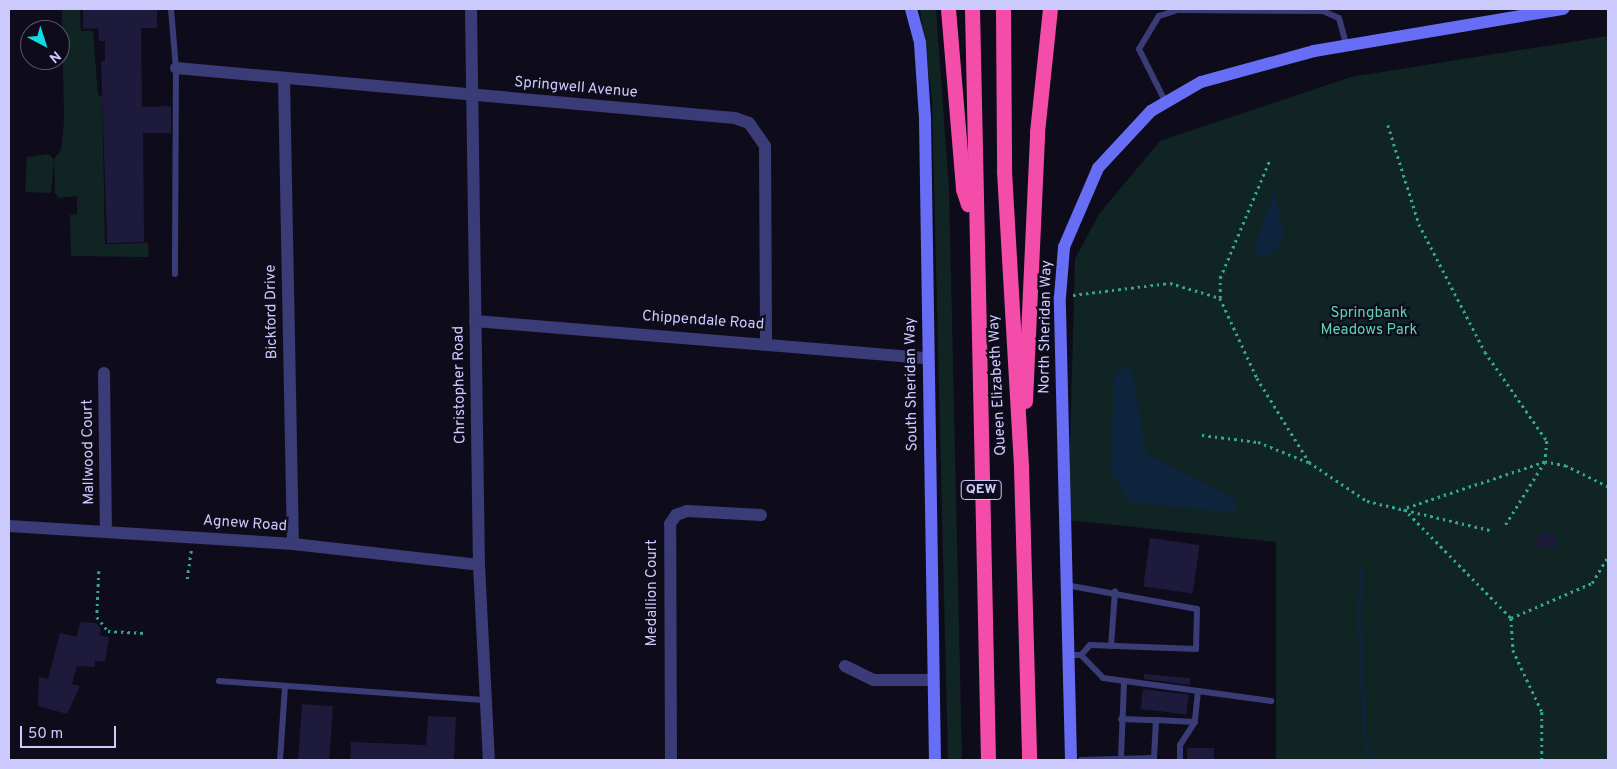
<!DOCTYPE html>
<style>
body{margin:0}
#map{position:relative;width:1617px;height:769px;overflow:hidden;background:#0e0c1b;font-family:Overpass,sans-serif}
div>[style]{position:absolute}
.green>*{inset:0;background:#102523}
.water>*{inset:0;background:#0e243d}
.stream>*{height:4px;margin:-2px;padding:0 2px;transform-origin:2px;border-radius:2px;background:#0e243d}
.building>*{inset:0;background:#1e1a3b;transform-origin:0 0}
.path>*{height:2.5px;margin-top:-1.25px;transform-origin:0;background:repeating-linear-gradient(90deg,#34a596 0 2.5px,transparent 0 6.5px)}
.lane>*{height:6px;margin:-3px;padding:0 3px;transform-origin:3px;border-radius:3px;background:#3a3c77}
.street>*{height:12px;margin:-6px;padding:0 6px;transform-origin:6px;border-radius:6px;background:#3a3c77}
.secondary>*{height:12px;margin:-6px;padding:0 6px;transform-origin:6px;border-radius:6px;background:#676ef5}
.highway>*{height:15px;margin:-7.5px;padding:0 7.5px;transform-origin:7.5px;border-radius:7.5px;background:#f44da9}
span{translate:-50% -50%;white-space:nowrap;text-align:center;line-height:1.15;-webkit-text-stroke:4.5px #0e0c1b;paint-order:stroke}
.shield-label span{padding:1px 4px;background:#0e0c1b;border:1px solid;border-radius:4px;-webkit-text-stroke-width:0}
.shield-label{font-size:14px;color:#cccafc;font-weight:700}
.street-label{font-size:15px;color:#cccafc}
.park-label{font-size:15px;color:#5cd5ae}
.frame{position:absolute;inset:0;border:10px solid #cccafc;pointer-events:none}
.north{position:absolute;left:20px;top:20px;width:50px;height:50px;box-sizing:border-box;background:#0e0c1b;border:1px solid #5a5875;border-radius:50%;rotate:140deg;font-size:14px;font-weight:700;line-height:20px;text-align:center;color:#cccafc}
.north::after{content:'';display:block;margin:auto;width:18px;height:22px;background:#0fdde3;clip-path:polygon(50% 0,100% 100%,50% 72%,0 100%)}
.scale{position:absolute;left:20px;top:726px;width:96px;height:22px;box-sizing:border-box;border:2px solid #cccafc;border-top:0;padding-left:6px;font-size:15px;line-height:18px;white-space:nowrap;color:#cccafc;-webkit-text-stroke:4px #0e0c1b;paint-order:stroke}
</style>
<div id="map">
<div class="green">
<div style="clip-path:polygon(62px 9px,80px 9px,81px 31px,93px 31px,98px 95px,102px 96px,105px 244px,148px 243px,149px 257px,71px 256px,70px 215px,77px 214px,77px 196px,59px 198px,55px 193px,54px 159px,61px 150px,64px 121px)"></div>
<div style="clip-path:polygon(920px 9px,936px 9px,949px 190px,962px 760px,948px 760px,932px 100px)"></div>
<div style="clip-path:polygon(1608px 36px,1608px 760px,1276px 760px,1276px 542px,1068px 520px,1075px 259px,1099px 214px,1160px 141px,1351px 77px)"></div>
<div style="clip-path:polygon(49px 154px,54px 160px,51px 193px,25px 192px,27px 157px)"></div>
</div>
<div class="water">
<div style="clip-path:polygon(1275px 190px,1284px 237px,1275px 253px,1259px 256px,1253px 250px)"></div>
<div style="clip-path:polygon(1131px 366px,1147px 454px,1237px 500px,1236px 513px,1129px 502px,1111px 471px,1114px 372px)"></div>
</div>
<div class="stream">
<div style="left:1362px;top:569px;width:44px;rotate:93.9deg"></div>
<div style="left:1359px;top:613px;width:128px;rotate:87.3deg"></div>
<div style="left:1365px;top:741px;width:20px;rotate:70deg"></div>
</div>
<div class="building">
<div style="clip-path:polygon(83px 9px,157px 9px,157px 28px,141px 28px,142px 107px,171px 106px,171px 133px,143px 133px,144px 242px,107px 243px,101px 61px,105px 61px,105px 41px,99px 41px,98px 28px,83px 29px)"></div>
<div style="left:1556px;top:534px;width:14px;height:18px;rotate:90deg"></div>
<div style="left:1150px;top:538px;width:50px;height:49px;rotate:8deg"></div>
<div style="clip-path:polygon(80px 622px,96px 623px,101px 629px,99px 635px,109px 637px,105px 662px,95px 661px,95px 667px,77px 666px,72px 684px,80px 686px,67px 714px,38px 706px,39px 677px,48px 679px,60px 633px,77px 637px)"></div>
<div style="clip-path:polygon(1144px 674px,1190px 678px,1190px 685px,1144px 679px)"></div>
<div style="left:1143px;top:689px;width:46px;height:20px;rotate:7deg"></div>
<div style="left:302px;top:704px;width:31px;height:56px;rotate:4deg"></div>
<div style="clip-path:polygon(428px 716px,456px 717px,454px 760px,350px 760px,351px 742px,426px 745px)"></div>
<div style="left:1214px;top:748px;width:12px;height:27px;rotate:90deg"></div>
</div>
<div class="path">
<div style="left:1388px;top:125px;width:104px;rotate:72.6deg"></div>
<div style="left:1419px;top:224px;width:144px;rotate:62.7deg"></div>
<div style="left:1485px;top:352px;width:108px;rotate:55.1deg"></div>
<div style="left:1547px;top:441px;width:21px;rotate:95deg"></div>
<div style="left:1545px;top:462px;width:75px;rotate:122deg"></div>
<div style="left:1073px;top:295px;width:98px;rotate:-7.1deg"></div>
<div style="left:1170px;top:283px;width:52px;rotate:16.7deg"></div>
<div style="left:1220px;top:298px;width:88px;rotate:65.2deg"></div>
<div style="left:1257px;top:378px;width:99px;rotate:58.2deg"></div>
<div style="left:1309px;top:462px;width:70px;rotate:33.9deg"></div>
<div style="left:1367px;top:501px;width:126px;rotate:13.3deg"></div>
<div style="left:1220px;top:298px;width:20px;rotate:-90deg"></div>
<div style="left:1220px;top:278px;width:129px;rotate:-67.2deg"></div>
<div style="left:1202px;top:435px;width:56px;rotate:7.1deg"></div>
<div style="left:1258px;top:442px;width:54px;rotate:21.8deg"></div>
<div style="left:1608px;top:487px;width:47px;rotate:-153.4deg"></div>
<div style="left:1566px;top:466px;width:21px;rotate:-169deg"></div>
<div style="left:1545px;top:462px;width:149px;rotate:161.6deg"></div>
<div style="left:1404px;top:509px;width:153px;rotate:45.5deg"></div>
<div style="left:1511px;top:618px;width:88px;rotate:-23.4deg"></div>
<div style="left:1592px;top:583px;width:31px;rotate:-59deg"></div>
<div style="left:99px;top:571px;width:46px;rotate:92.5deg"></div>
<div style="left:97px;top:617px;width:18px;rotate:52deg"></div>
<div style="left:108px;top:631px;width:37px;rotate:3deg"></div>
<div style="left:187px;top:579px;width:30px;rotate:-82deg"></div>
<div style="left:1511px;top:618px;width:32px;rotate:86deg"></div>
<div style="left:1513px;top:650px;width:68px;rotate:64.9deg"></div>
<div style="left:1542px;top:712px;width:48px;rotate:90deg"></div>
</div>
<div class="lane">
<div style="left:171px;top:9px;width:59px;rotate:85.2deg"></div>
<div style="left:176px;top:68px;width:206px;rotate:90.3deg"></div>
<div style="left:1165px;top:101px;width:58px;rotate:-116.6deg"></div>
<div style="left:1139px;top:49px;width:39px;rotate:-59deg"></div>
<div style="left:1159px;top:16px;width:20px;rotate:-18deg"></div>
<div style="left:1178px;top:10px;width:145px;rotate:0.4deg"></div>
<div style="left:1323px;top:11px;width:17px;rotate:24deg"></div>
<div style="left:1339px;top:18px;width:28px;rotate:75deg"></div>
<div style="left:1066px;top:585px;width:133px;rotate:10.4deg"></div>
<div style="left:1197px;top:609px;width:40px;rotate:91.4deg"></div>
<div style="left:1196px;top:649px;width:106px;rotate:-177.8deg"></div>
<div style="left:1090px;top:645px;width:13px;rotate:132deg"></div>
<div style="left:1081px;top:655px;width:13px;rotate:180deg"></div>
<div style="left:1111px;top:646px;width:55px;rotate:-85.8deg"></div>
<div style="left:1081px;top:655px;width:32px;rotate:46deg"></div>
<div style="left:1103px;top:678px;width:96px;rotate:7.8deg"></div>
<div style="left:1198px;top:691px;width:31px;rotate:96deg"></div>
<div style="left:1195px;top:722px;width:39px;rotate:-177deg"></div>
<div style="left:1156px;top:720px;width:38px;rotate:93deg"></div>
<div style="left:1154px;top:758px;width:73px;rotate:178.4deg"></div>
<div style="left:219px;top:681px;width:268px;rotate:4.1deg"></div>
<div style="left:1198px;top:691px;width:74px;rotate:7.8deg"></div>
<div style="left:1121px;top:719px;width:35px;rotate:2deg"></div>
<div style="left:1121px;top:758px;width:76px;rotate:-87.7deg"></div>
<div style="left:280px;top:760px;width:74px;rotate:-86.1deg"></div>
<div style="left:1180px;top:760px;width:15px;rotate:-90deg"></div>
<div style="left:1180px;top:745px;width:27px;rotate:-57deg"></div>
</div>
<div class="street">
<div style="left:471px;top:9px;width:556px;rotate:89.18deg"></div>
<div style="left:479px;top:565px;width:195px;rotate:87.1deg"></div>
<div style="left:176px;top:68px;width:561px;rotate:5.11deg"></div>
<div style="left:735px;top:118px;width:15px;rotate:20deg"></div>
<div style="left:749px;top:123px;width:28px;rotate:55deg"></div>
<div style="left:765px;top:146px;width:195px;rotate:89.7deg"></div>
<div style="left:284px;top:79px;width:465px;rotate:88.9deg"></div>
<div style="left:475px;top:321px;width:454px;rotate:4.7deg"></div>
<div style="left:104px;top:373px;width:159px;rotate:89.3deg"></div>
<div style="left:9px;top:526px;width:285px;rotate:3.6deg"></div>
<div style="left:293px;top:544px;width:187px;rotate:6.4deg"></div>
<div style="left:845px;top:666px;width:32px;rotate:26deg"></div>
<div style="left:874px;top:680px;width:58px"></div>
<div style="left:671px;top:760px;width:236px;rotate:-90.2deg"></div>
<div style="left:670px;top:524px;width:11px;rotate:-56deg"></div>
<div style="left:676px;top:515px;width:12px;rotate:-20deg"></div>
<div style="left:687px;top:511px;width:74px;rotate:3.1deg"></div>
</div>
<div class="secondary">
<div style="left:911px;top:9px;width:35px;rotate:75deg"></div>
<div style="left:920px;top:43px;width:76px;rotate:86.2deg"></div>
<div style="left:925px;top:119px;width:641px;rotate:89.11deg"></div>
<div style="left:1071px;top:760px;width:463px;rotate:-91.4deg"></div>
<div style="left:1060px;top:297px;width:50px;rotate:-85.4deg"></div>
<div style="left:1064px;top:247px;width:86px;rotate:-66.7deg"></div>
<div style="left:1098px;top:168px;width:78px;rotate:-47.1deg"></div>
<div style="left:1151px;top:111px;width:58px;rotate:-30.1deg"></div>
<div style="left:1201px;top:82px;width:117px;rotate:-15.3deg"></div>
<div style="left:1314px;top:51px;width:253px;rotate:-9.6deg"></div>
</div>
<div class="highway">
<div style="left:948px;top:9px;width:181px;rotate:85.2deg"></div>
<div style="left:963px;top:189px;width:16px;rotate:72deg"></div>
<div style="left:972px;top:9px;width:751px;rotate:88.78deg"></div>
<div style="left:1003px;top:9px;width:162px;rotate:89.6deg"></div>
<div style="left:1004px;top:171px;width:296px;rotate:86.7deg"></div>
<div style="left:1021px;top:467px;width:293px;rotate:88.4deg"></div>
<div style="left:1025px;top:401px;width:269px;rotate:-87.4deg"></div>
<div style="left:1037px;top:132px;width:124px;rotate:-84deg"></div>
</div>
<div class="shield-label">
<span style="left:981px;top:490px">QEW</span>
</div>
<div class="street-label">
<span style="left:576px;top:88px;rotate:5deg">Springwell Avenue</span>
<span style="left:272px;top:312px;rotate:-91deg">Bickford Drive</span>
<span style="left:703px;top:321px;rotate:4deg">Chippendale Road</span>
<span style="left:1046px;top:327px;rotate:-89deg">North Sheridan Way</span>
<span style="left:912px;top:384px;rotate:-91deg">South Sheridan Way</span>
<span style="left:460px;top:385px;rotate:-91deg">Christopher Road</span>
<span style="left:998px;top:385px;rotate:-93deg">Queen Elizabeth Way</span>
<span style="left:89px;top:452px;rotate:-91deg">Mallwood Court</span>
<span style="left:245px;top:524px;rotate:4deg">Agnew Road</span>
<span style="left:653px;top:593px;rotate:-90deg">Medallion Court</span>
</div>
<div class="park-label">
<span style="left:1369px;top:322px">Springbank<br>Meadows Park</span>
</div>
<div class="frame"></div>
<div class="north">N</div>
<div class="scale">50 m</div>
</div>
